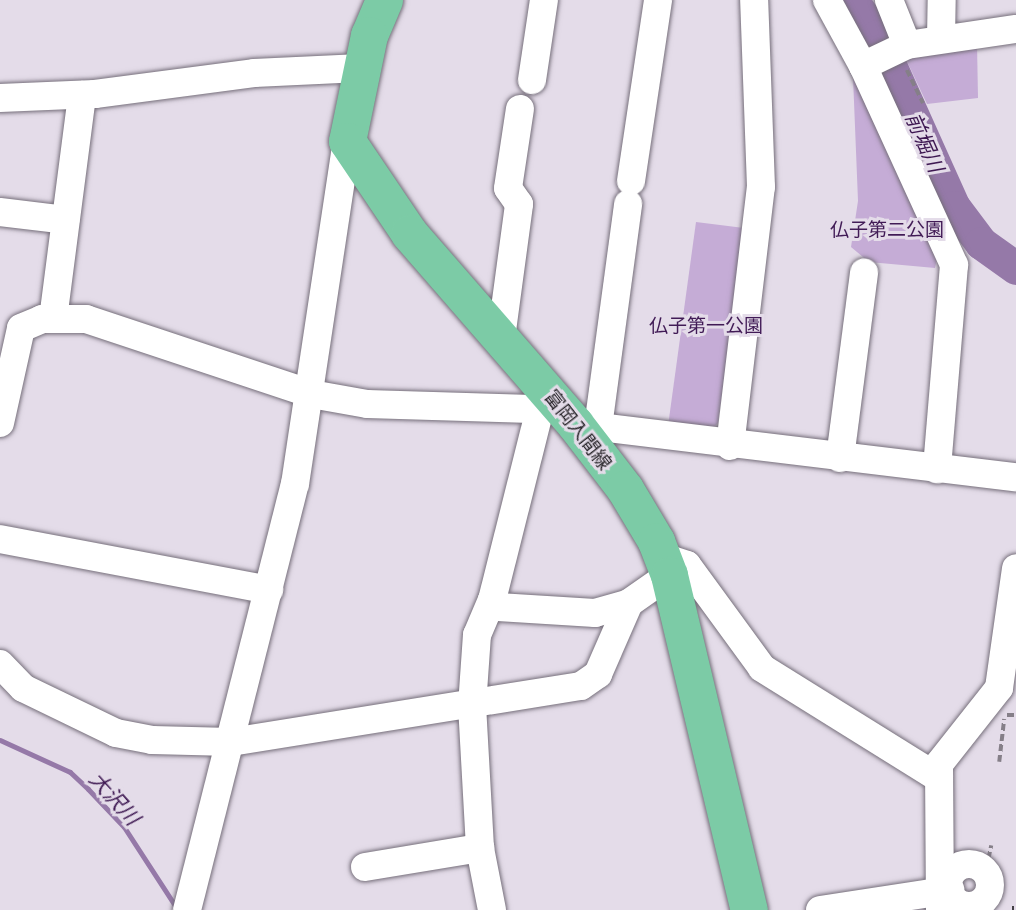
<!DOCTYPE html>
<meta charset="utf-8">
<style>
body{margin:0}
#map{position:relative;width:1016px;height:910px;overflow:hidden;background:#e4dce9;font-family:"Open Sans","Noto Sans JP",sans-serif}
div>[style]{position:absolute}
.green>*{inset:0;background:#c5acd6}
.stream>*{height:5px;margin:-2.5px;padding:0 2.5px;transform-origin:2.5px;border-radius:2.5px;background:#9579a8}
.river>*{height:33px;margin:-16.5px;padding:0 16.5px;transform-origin:16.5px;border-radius:16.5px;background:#9579a8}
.path>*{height:3.5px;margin-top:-1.75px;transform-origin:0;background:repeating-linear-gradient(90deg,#857f88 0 7px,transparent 0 10.5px)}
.roads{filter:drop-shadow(0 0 2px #766f7b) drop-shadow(0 0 2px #766f7b)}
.minor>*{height:28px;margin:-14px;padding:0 14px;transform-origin:14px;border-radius:14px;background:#fff}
.minor>.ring{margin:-14px;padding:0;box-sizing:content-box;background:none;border:28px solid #fff;border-radius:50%}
.major>*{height:37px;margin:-18.5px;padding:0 18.5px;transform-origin:18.5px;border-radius:18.5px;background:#7ccba6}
.rail>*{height:8px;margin-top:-4px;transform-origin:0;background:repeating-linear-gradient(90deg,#e4dce9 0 16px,#444046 0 32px);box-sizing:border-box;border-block:2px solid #444046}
span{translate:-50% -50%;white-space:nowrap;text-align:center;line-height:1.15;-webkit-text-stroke:6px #e4dce9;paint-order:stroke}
.park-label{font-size:19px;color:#411b56}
.street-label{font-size:19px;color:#2a272c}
.water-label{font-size:21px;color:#3e1852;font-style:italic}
</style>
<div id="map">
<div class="green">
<div style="clip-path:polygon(977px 44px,978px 98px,927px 104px,903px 53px)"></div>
<div style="clip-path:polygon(853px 77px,937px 258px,935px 268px,869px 262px,851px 247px,858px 201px)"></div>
<div style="clip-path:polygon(696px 222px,744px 228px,718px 423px,709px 432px,668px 426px)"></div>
</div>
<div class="stream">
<div style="left:0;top:740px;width:77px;rotate:24.6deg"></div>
<div style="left:70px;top:772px;width:25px;rotate:43deg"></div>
<div style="left:88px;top:789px;width:52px;rotate:46.5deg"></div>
<div style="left:124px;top:827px;width:99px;rotate:57deg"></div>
</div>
<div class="river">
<div style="left:852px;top:0;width:44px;rotate:55.2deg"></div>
<div style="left:877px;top:36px;width:188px;rotate:65.8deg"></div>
<div style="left:954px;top:207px;width:45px;rotate:53.1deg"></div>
<div style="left:981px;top:243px;width:43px;rotate:35.5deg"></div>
</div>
<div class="path">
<div style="left:907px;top:70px;width:37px;rotate:64deg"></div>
<div style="left:1007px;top:715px;width:9px"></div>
<div style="left:999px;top:762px;width:43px;rotate:-83.4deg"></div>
<div style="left:986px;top:869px;width:24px;rotate:-78deg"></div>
</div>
<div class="roads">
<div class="minor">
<div style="left:827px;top:0;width:75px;rotate:61.4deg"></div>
<div style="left:863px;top:66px;width:219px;rotate:65.4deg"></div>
<div style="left:954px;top:265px;width:205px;rotate:94.8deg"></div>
<div style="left:889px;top:0;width:48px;rotate:68.2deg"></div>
<div style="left:907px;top:45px;width:110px;rotate:-8.4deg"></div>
<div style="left:941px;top:39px;width:39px;rotate:-89deg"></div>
<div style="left:863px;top:66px;width:49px;rotate:-25.5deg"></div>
<div style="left:532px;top:80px;width:81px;rotate:-81.5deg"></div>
<div style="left:0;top:98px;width:95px;rotate:-2.4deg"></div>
<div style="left:95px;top:94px;width:160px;rotate:-7.5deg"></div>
<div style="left:254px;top:73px;width:107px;rotate:-2.7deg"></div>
<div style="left:631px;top:181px;width:183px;rotate:-81.5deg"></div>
<div style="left:0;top:212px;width:66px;rotate:6.9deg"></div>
<div style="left:53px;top:319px;width:226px;rotate:-82.6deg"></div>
<div style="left:501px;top:338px;width:135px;rotate:-82.3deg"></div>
<div style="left:519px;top:204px;width:19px;rotate:-125deg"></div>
<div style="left:508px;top:188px;width:80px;rotate:-81.4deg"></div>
<div style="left:0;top:423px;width:97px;rotate:-77.5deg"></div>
<div style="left:21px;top:328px;width:23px;rotate:-23deg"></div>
<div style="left:42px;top:319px;width:44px"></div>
<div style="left:86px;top:319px;width:237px;rotate:18.4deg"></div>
<div style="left:311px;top:394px;width:57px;rotate:10.1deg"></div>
<div style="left:367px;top:404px;width:173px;rotate:1.7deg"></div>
<div style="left:540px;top:409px;width:18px;rotate:-52deg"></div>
<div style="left:575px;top:424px;width:444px;rotate:6.9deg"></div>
<div style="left:598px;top:427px;width:225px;rotate:-82.3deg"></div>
<div style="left:730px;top:446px;width:261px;rotate:-83.2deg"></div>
<div style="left:761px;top:187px;width:187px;rotate:-92.1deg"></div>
<div style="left:840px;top:458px;width:187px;rotate:-82.6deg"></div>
<div style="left:0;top:539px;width:274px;rotate:10.7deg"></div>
<div style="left:663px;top:557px;width:25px;rotate:18deg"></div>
<div style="left:687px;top:565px;width:127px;rotate:53.9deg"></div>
<div style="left:762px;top:668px;width:208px;rotate:31.9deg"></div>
<div style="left:492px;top:600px;width:9px;rotate:49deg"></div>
<div style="left:498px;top:607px;width:97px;rotate:3.5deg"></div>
<div style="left:595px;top:613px;width:35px;rotate:-16deg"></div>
<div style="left:629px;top:603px;width:49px;rotate:-35deg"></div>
<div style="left:0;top:664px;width:33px;rotate:46deg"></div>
<div style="left:23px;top:688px;width:103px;rotate:25.8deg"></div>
<div style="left:116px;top:733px;width:37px;rotate:11deg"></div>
<div style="left:152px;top:740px;width:79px;rotate:1.5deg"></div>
<div style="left:231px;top:742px;width:354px;rotate:-9.1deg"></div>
<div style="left:581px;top:686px;width:21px;rotate:-35deg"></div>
<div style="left:598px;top:674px;width:77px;rotate:-66.4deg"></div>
<div class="ring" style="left:948px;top:864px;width:14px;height:14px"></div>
<div style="left:365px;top:867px;width:117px;rotate:-9.4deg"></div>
<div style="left:187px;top:910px;width:439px;rotate:-75.8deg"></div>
<div style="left:295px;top:484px;width:347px;rotate:-81.4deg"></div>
<div style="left:492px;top:910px;width:63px;rotate:-101deg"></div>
<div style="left:480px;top:848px;width:142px;rotate:-93.2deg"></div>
<div style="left:472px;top:706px;width:71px;rotate:-86deg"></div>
<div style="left:477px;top:635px;width:38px;rotate:-67deg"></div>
<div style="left:492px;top:600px;width:197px;rotate:-75.9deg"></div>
<div style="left:820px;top:910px;width:132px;rotate:-8.7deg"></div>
<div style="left:940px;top:910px;width:146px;rotate:-90.4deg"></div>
<div style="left:939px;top:764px;width:97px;rotate:-51.7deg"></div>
<div style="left:999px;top:688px;width:121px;rotate:-81.9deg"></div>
</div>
<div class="major">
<div style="left:384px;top:0;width:38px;rotate:113deg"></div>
<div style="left:369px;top:35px;width:108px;rotate:101.7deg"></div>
<div style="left:347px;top:141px;width:111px;rotate:56deg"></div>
<div style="left:409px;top:233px;width:253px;rotate:49deg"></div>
<div style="left:575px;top:424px;width:82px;rotate:52.4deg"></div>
<div style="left:625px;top:489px;width:61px;rotate:59.2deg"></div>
<div style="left:656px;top:541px;width:36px;rotate:69deg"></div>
<div style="left:669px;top:575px;width:344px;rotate:76.6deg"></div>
</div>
</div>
<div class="rail">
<div style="left:1016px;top:910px;width:4px;rotate:-90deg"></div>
</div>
<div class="park-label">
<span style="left:887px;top:230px">仏子第二公園</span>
<span style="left:706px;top:326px">仏子第一公園</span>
</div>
<div class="street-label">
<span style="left:578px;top:430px;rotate:52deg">富岡入間線</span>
</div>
<div class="water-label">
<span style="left:925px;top:142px;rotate:66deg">前堀川</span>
<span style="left:115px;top:798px;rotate:48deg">大沢川</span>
</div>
</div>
